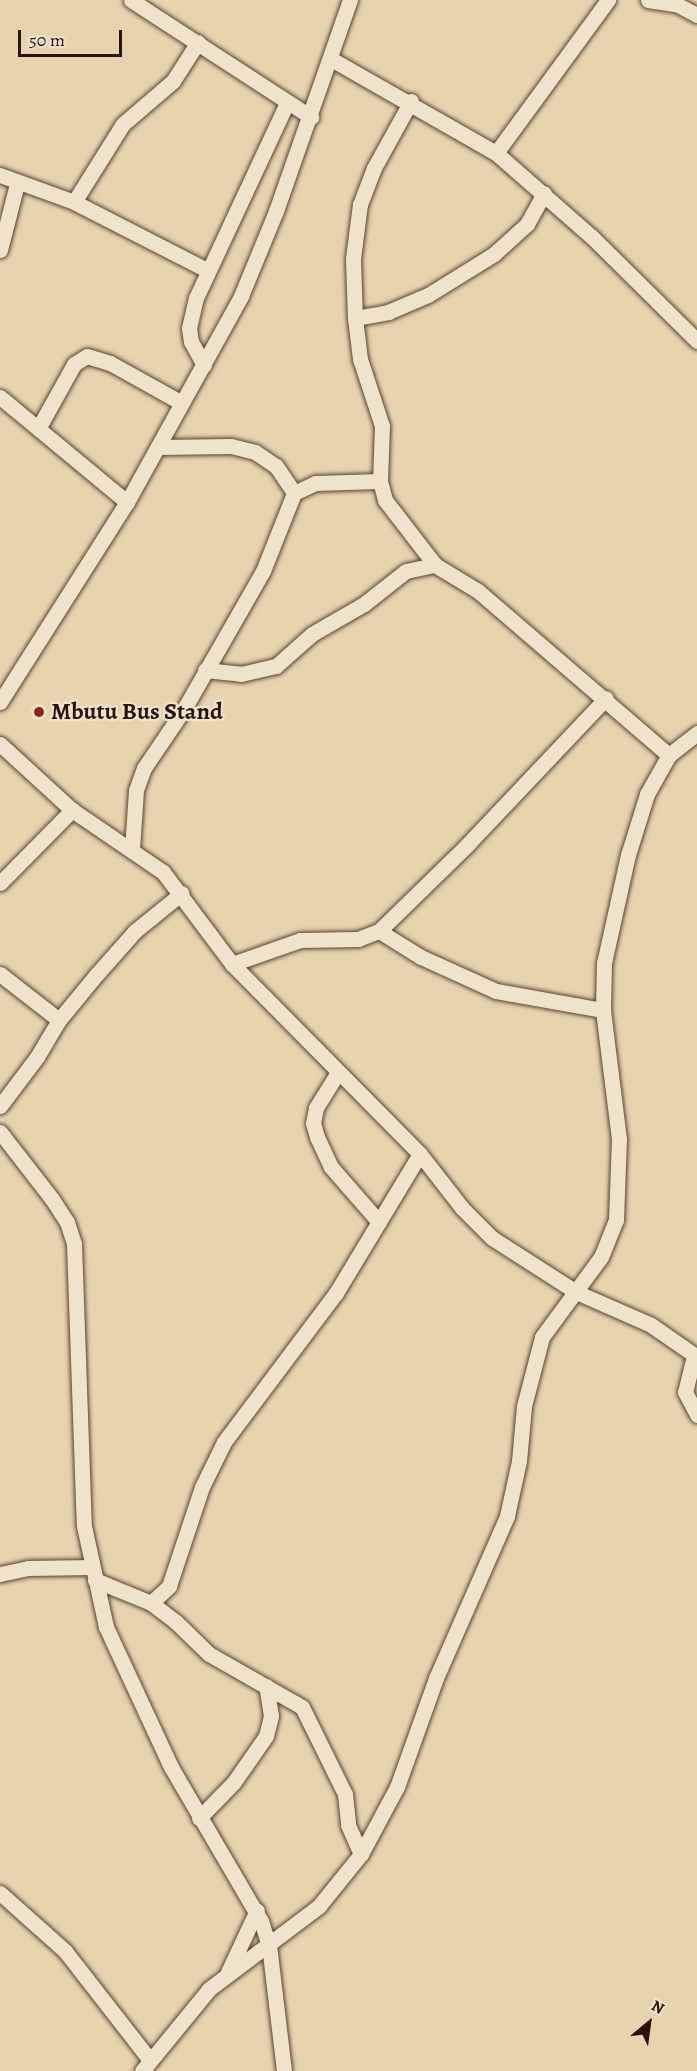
<!DOCTYPE html>
<style>
body{margin:0}
#map{position:relative;width:697px;height:2071px;overflow:hidden;background:#e6d4af;font-family:Alegreya,serif}
div>[style]{position:absolute}
.roads{filter:drop-shadow(0 0 2px #584432) drop-shadow(0 0 2px #584432)}
.street>*{height:15px;margin:-7.5px;padding:0 7.5px;transform-origin:7.5px;border-radius:7.5px;background:#efe3cb}
.dots>*{width:16px;height:16px;translate:-50% -50%;box-sizing:border-box;border:3px solid #efe3cb;border-radius:50%}
span{translate:-50% -50%;white-space:nowrap;text-align:center;line-height:1.15;-webkit-text-stroke:4.5px #efe3cb;paint-order:stroke}
.poi-label{font-size:24px;color:#281408;font-weight:700}
.left{translate:0 -50%;text-align:left}
.north{position:absolute;left:619px;top:1993px;width:60px;height:60px;-webkit-text-stroke:4px #efe3cb;paint-order:stroke;rotate:29deg;font-size:16px;font-weight:700;line-height:24px;text-align:center;color:#281408}
.north::after{content:'';display:block;margin:auto;width:21px;height:27px;background:#281408;clip-path:polygon(50% 0,100% 100%,50% 72%,0 100%)}
.scale{position:absolute;left:18px;top:30px;width:104px;height:27px;box-sizing:border-box;border:3px solid #281408;border-top:0;padding-left:8px;font-size:18px;line-height:21px;white-space:nowrap;color:#281408;-webkit-text-stroke:4px #efe3cb;paint-order:stroke}
</style>
<div id="map">
<div class="roads">
<div class="street">
<div style="left:131px;top:0;width:215px;rotate:33deg"></div>
<div style="left:648px;top:0;width:30px;rotate:9deg"></div>
<div style="left:678px;top:5px;width:21px;rotate:28deg"></div>
<div style="left:331px;top:59px;width:190px;rotate:29.7deg"></div>
<div style="left:496px;top:153px;width:190px;rotate:-53.8deg"></div>
<div style="left:411px;top:101px;width:77px;rotate:118.9deg"></div>
<div style="left:374px;top:168px;width:39px;rotate:111deg"></div>
<div style="left:360px;top:204px;width:55px;rotate:97.3deg"></div>
<div style="left:353px;top:259px;width:59px;rotate:88.1deg"></div>
<div style="left:355px;top:318px;width:41px;rotate:83deg"></div>
<div style="left:360px;top:359px;width:71px;rotate:71.8deg"></div>
<div style="left:382px;top:426px;width:55px;rotate:92.1deg"></div>
<div style="left:380px;top:481px;width:20px;rotate:75deg"></div>
<div style="left:385px;top:500px;width:82px;rotate:52.4deg"></div>
<div style="left:496px;top:153px;width:128px;rotate:41.2deg"></div>
<div style="left:592px;top:237px;width:148px;rotate:44.7deg"></div>
<div style="left:0;top:175px;width:79px;rotate:20deg"></div>
<div style="left:74px;top:202px;width:149px;rotate:27.1deg"></div>
<div style="left:74px;top:202px;width:92px;rotate:-57.9deg"></div>
<div style="left:123px;top:124px;width:66px;rotate:-40.7deg"></div>
<div style="left:173px;top:81px;width:46px;rotate:-57.3deg"></div>
<div style="left:0;top:250px;width:68px;rotate:-75.6deg"></div>
<div style="left:355px;top:318px;width:34px;rotate:-10deg"></div>
<div style="left:388px;top:312px;width:43px;rotate:-23deg"></div>
<div style="left:428px;top:295px;width:78px;rotate:-31.8deg"></div>
<div style="left:494px;top:254px;width:45px;rotate:-42.3deg"></div>
<div style="left:527px;top:224px;width:35px;rotate:-61deg"></div>
<div style="left:204px;top:365px;width:26px;rotate:-119deg"></div>
<div style="left:191px;top:342px;width:14px;rotate:-98deg"></div>
<div style="left:189px;top:328px;width:31px;rotate:-77deg"></div>
<div style="left:196px;top:298px;width:215px;rotate:-65deg"></div>
<div style="left:0;top:397px;width:165px;rotate:39.6deg"></div>
<div style="left:39px;top:427px;width:72px;rotate:-60.9deg"></div>
<div style="left:74px;top:364px;width:15px;rotate:-32deg"></div>
<div style="left:87px;top:356px;width:24px;rotate:17deg"></div>
<div style="left:110px;top:363px;width:82px;rotate:29.1deg"></div>
<div style="left:158px;top:447px;width:73px;rotate:-0.8deg"></div>
<div style="left:231px;top:446px;width:25px;rotate:14deg"></div>
<div style="left:255px;top:452px;width:25px;rotate:34deg"></div>
<div style="left:276px;top:466px;width:32px;rotate:56deg"></div>
<div style="left:205px;top:670px;width:36px;rotate:6deg"></div>
<div style="left:241px;top:674px;width:36px;rotate:-13deg"></div>
<div style="left:276px;top:666px;width:48px;rotate:-41.6deg"></div>
<div style="left:312px;top:634px;width:60px;rotate:-30deg"></div>
<div style="left:364px;top:604px;width:53px;rotate:-38.2deg"></div>
<div style="left:406px;top:571px;width:30px;rotate:-12deg"></div>
<div style="left:435px;top:565px;width:50px;rotate:31.2deg"></div>
<div style="left:478px;top:591px;width:252px;rotate:40.7deg"></div>
<div style="left:0;top:702px;width:237px;rotate:-57.6deg"></div>
<div style="left:127px;top:502px;width:235px;rotate:-61deg"></div>
<div style="left:241px;top:296px;width:92px;rotate:-67.6deg"></div>
<div style="left:276px;top:211px;width:224px;rotate:-70.7deg"></div>
<div style="left:0;top:744px;width:98px;rotate:42.5deg"></div>
<div style="left:72px;top:810px;width:110px;rotate:34.3deg"></div>
<div style="left:163px;top:872px;width:115px;rotate:53.1deg"></div>
<div style="left:232px;top:964px;width:267px;rotate:45.3deg"></div>
<div style="left:420px;top:1154px;width:68px;rotate:52.1deg"></div>
<div style="left:462px;top:1208px;width:42px;rotate:45deg"></div>
<div style="left:492px;top:1238px;width:100px;rotate:32.7deg"></div>
<div style="left:576px;top:1292px;width:82px;rotate:23.7deg"></div>
<div style="left:651px;top:1325px;width:56px;rotate:34.8deg"></div>
<div style="left:132px;top:849px;width:59px;rotate:-86.1deg"></div>
<div style="left:136px;top:790px;width:23px;rotate:-70deg"></div>
<div style="left:144px;top:768px;width:71px;rotate:-55.9deg"></div>
<div style="left:184px;top:709px;width:159px;rotate:-60.2deg"></div>
<div style="left:263px;top:571px;width:84px;rotate:-68.3deg"></div>
<div style="left:294px;top:493px;width:23px;rotate:-25deg"></div>
<div style="left:315px;top:483px;width:65px;rotate:-1.8deg"></div>
<div style="left:0;top:883px;width:103px;rotate:-45.4deg"></div>
<div style="left:379px;top:931px;width:49px;rotate:31.8deg"></div>
<div style="left:421px;top:957px;width:82px;rotate:24.4deg"></div>
<div style="left:496px;top:991px;width:109px;rotate:10.1deg"></div>
<div style="left:232px;top:964px;width:72px;rotate:-19.4deg"></div>
<div style="left:300px;top:940px;width:58px;rotate:-1deg"></div>
<div style="left:358px;top:939px;width:22px;rotate:-21deg"></div>
<div style="left:379px;top:931px;width:123px;rotate:-44.3deg"></div>
<div style="left:467px;top:845px;width:202px;rotate:-46.6deg"></div>
<div style="left:0;top:974px;width:75px;rotate:37.9deg"></div>
<div style="left:337px;top:1074px;width:40px;rotate:122deg"></div>
<div style="left:316px;top:1108px;width:15px;rotate:101deg"></div>
<div style="left:313px;top:1123px;width:15px;rotate:74deg"></div>
<div style="left:317px;top:1137px;width:33px;rotate:65deg"></div>
<div style="left:331px;top:1167px;width:73px;rotate:48.9deg"></div>
<div style="left:0;top:1106px;width:61px;rotate:-52.9deg"></div>
<div style="left:37px;top:1057px;width:43px;rotate:-59.3deg"></div>
<div style="left:59px;top:1020px;width:58px;rotate:-50.6deg"></div>
<div style="left:96px;top:975px;width:59px;rotate:-48.4deg"></div>
<div style="left:135px;top:931px;width:60px;rotate:-39deg"></div>
<div style="left:0;top:1132px;width:85px;rotate:52.2deg"></div>
<div style="left:52px;top:1199px;width:27px;rotate:57deg"></div>
<div style="left:67px;top:1222px;width:23px;rotate:72deg"></div>
<div style="left:74px;top:1244px;width:282px;rotate:88deg"></div>
<div style="left:84px;top:1526px;width:103px;rotate:77.7deg"></div>
<div style="left:106px;top:1627px;width:154px;rotate:65.1deg"></div>
<div style="left:171px;top:1767px;width:178px;rotate:59.7deg"></div>
<div style="left:261px;top:1921px;width:25px;rotate:72deg"></div>
<div style="left:269px;top:1945px;width:127px;rotate:83.2deg"></div>
<div style="left:694px;top:1356px;width:37px;rotate:104deg"></div>
<div style="left:685px;top:1392px;width:26px;rotate:62deg"></div>
<div style="left:0;top:1574px;width:29px;rotate:-12deg"></div>
<div style="left:28px;top:1568px;width:64px;rotate:-0.9deg"></div>
<div style="left:95px;top:1580px;width:61px;rotate:22.3deg"></div>
<div style="left:151px;top:1603px;width:31px;rotate:37deg"></div>
<div style="left:176px;top:1622px;width:46px;rotate:44.1deg"></div>
<div style="left:209px;top:1654px;width:107px;rotate:29.7deg"></div>
<div style="left:302px;top:1707px;width:97px;rotate:63.7deg"></div>
<div style="left:345px;top:1794px;width:31px;rotate:84deg"></div>
<div style="left:348px;top:1825px;width:32px;rotate:66deg"></div>
<div style="left:151px;top:1603px;width:25px;rotate:-43deg"></div>
<div style="left:169px;top:1586px;width:104px;rotate:-71.6deg"></div>
<div style="left:202px;top:1487px;width:50px;rotate:-63.9deg"></div>
<div style="left:224px;top:1442px;width:186px;rotate:-53.1deg"></div>
<div style="left:336px;top:1293px;width:162px;rotate:-58.9deg"></div>
<div style="left:199px;top:1818px;width:50px;rotate:-45.8deg"></div>
<div style="left:234px;top:1782px;width:56px;rotate:-55.2deg"></div>
<div style="left:266px;top:1736px;width:21px;rotate:-76deg"></div>
<div style="left:271px;top:1716px;width:30px;rotate:-99deg"></div>
<div style="left:0;top:1893px;width:87px;rotate:41.7deg"></div>
<div style="left:65px;top:1951px;width:138px;rotate:52.1deg"></div>
<div style="left:228px;top:1972px;width:68px;rotate:-64.9deg"></div>
<div style="left:142px;top:2071px;width:106px;rotate:-50.7deg"></div>
<div style="left:209px;top:1989px;width:138px;rotate:-37deg"></div>
<div style="left:319px;top:1906px;width:67px;rotate:-51.1deg"></div>
<div style="left:361px;top:1854px;width:76px;rotate:-61.8deg"></div>
<div style="left:397px;top:1787px;width:116px;rotate:-70.3deg"></div>
<div style="left:436px;top:1678px;width:177px;rotate:-66.3deg"></div>
<div style="left:507px;top:1516px;width:56px;rotate:-77.7deg"></div>
<div style="left:519px;top:1461px;width:55px;rotate:-84.8deg"></div>
<div style="left:524px;top:1406px;width:71px;rotate:-75.4deg"></div>
<div style="left:542px;top:1337px;width:99px;rotate:-53.6deg"></div>
<div style="left:601px;top:1257px;width:40px;rotate:-68deg"></div>
<div style="left:616px;top:1220px;width:81px;rotate:-87.9deg"></div>
<div style="left:619px;top:1139px;width:130px;rotate:-97.1deg"></div>
<div style="left:603px;top:1010px;width:47px;rotate:-88.8deg"></div>
<div style="left:604px;top:963px;width:111px;rotate:-77.5deg"></div>
<div style="left:628px;top:855px;width:64px;rotate:-72.7deg"></div>
<div style="left:647px;top:794px;width:45px;rotate:-60.6deg"></div>
<div style="left:669px;top:755px;width:36px;rotate:-38deg"></div>
</div>
</div>
<div class="dots">
<div style="left:39px;top:712px;background:#8f2418"></div>
</div>
<div class="poi-label">
<span class="left" style="left:51px;top:712px">Mbutu Bus Stand</span>
</div>
<div class="north">N</div>
<div class="scale">50 m</div>
</div>
